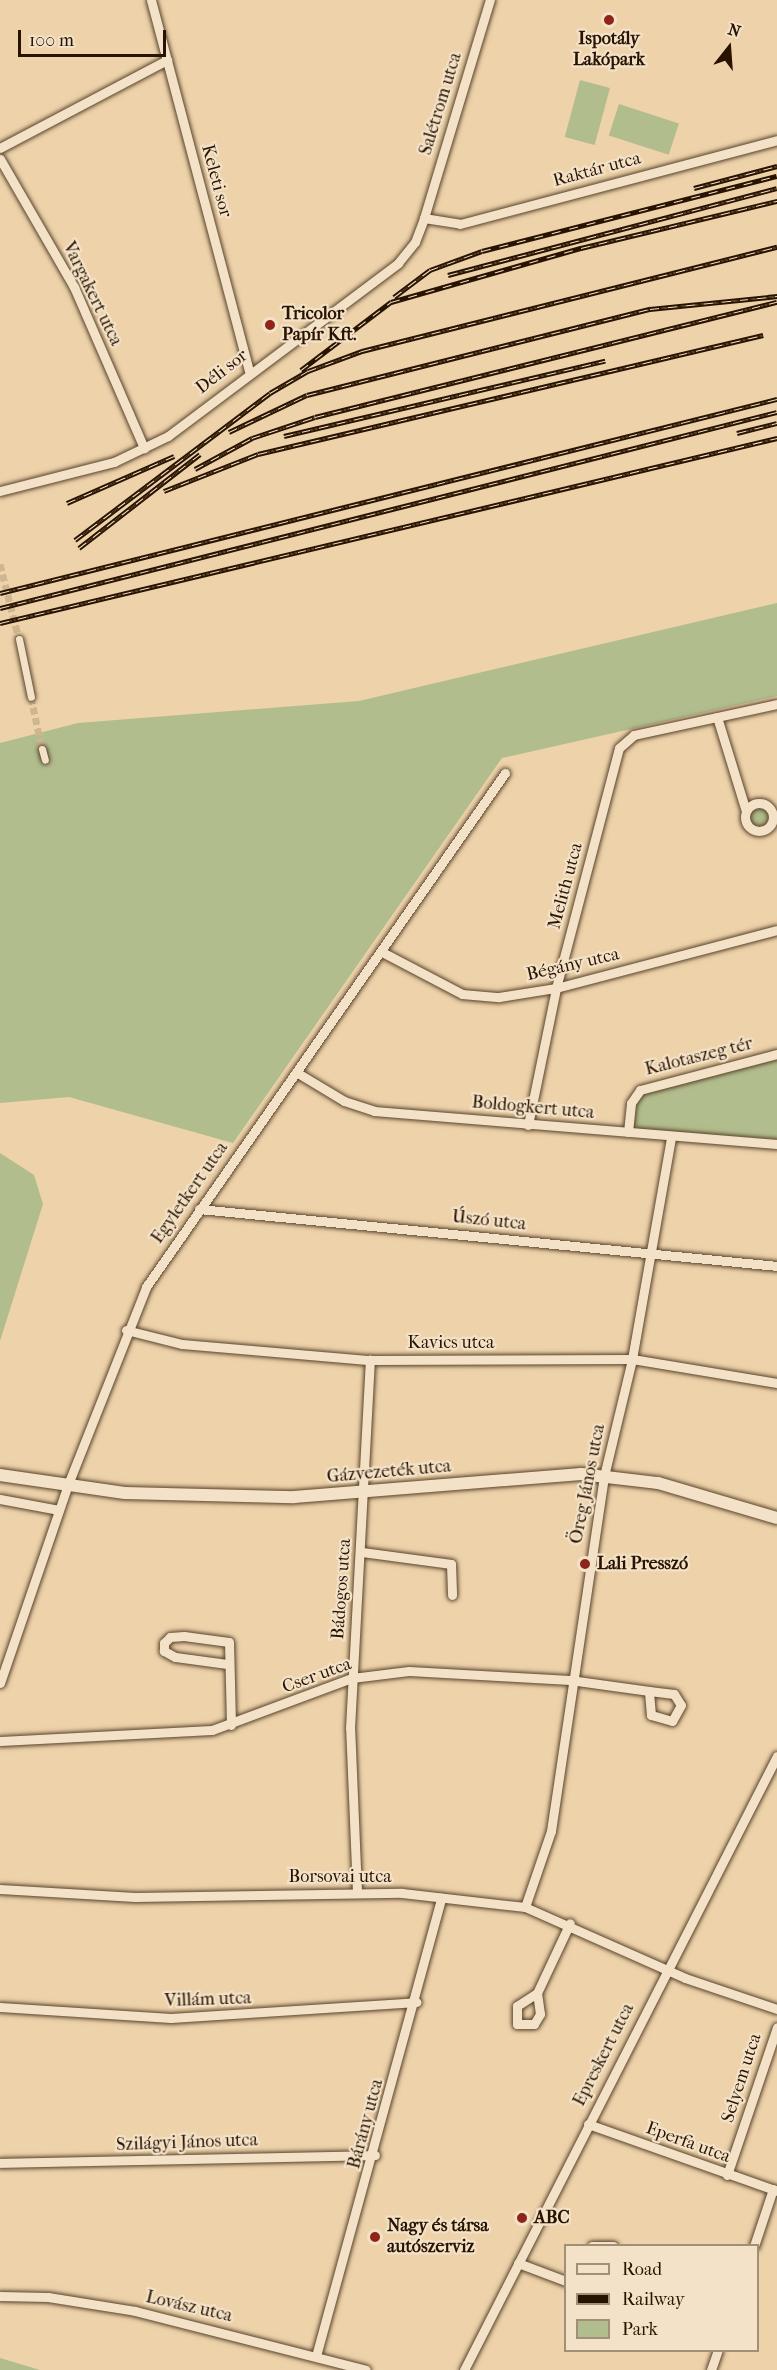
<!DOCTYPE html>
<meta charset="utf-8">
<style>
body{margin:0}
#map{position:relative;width:777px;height:2370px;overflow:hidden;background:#edd2aa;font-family:"IM FELL French Canon",serif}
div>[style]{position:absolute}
.green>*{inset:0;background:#b2bd8d;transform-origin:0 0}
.round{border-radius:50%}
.pedestrian-tunnel>*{height:7px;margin-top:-3.5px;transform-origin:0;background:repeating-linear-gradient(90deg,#cfb590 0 7px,transparent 0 10.5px)}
.roads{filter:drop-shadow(0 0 2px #59432a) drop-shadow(0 0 2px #59432a)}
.pedestrian>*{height:7px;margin:-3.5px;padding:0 3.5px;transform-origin:3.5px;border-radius:3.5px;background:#f3e2c8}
.minor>*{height:9px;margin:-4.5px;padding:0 4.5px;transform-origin:4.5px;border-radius:4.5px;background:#f3e2c8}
.minor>.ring{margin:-4.5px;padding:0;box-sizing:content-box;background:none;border:9px solid #f3e2c8;border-radius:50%}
.tertiary>*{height:12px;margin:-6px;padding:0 6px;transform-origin:6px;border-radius:6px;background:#f3e2c8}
.rail>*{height:5px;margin-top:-2.5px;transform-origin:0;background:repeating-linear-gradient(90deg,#f3e2c8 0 9px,#281300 0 18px);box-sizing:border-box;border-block:2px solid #281300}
.dots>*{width:16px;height:16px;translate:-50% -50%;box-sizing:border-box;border:3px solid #f3e2c8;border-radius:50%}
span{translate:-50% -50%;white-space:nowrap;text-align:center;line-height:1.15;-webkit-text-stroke:4.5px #f3e2c8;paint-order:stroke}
.poi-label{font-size:18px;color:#281300;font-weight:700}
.left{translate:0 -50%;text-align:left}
.street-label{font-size:18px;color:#281300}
.legend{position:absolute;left:564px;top:2244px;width:195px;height:108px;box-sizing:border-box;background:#f3e2c8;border:2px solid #a28f78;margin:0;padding:8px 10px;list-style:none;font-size:18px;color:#281300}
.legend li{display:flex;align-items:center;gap:12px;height:30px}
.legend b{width:30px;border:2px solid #a28f78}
.north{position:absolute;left:699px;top:18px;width:60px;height:60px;-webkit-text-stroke:4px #f3e2c8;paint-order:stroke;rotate:17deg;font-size:16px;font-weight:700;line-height:24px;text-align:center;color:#281300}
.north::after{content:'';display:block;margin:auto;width:21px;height:27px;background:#281300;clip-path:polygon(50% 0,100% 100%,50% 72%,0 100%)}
.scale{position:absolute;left:18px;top:30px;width:148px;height:27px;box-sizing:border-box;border:3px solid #281300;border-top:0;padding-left:8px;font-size:18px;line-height:21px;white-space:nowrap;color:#281300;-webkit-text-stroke:4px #f3e2c8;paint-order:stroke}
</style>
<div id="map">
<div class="green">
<div style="left:580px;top:80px;width:31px;height:59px;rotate:15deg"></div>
<div style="left:619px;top:104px;width:63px;height:33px;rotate:18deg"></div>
<div style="clip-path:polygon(777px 603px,777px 696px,502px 758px,233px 1143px,69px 1097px,0 1103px,0 743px,78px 723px,359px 701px)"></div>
<div class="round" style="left:750px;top:808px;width:18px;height:18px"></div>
<div style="clip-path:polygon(777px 1055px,777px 1139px,641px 1130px,633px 1124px,633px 1105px,640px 1094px)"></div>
<div style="clip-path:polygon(0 1153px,34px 1175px,43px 1204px,0 1341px)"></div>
<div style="clip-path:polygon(0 2358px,40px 2370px,0 2370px)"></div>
</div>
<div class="pedestrian-tunnel">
<div style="left:0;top:564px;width:77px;rotate:75.8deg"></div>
<div style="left:31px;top:697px;width:53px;rotate:78.1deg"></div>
</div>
<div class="roads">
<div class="pedestrian">
<div style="left:19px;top:639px;width:59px;rotate:78.3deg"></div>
<div style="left:42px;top:749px;width:11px;rotate:75deg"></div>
</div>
<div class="minor">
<div style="left:151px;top:0;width:384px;rotate:75.2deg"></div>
<div style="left:0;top:148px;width:189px;rotate:-27.8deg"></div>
<div style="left:0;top:159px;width:148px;rotate:60deg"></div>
<div style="left:74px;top:287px;width:176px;rotate:66.5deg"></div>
<div style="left:424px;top:218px;width:36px;rotate:9deg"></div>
<div style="left:460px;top:224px;width:328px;rotate:-14.8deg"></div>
<div style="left:0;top:491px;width:118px;rotate:-14.3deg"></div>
<div style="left:114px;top:462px;width:60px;rotate:-25.7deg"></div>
<div style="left:168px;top:436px;width:288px;rotate:-36.9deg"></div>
<div style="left:398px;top:263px;width:27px;rotate:-51deg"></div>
<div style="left:415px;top:242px;width:26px;rotate:-69deg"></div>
<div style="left:424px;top:218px;width:228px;rotate:-73.2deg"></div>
<div style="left:717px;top:717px;width:98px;rotate:72.9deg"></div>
<div class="ring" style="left:745px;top:803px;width:19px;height:19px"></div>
<div style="left:382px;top:952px;width:90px;rotate:27.7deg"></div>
<div style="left:462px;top:994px;width:37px;rotate:5deg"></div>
<div style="left:499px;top:997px;width:58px;rotate:-9deg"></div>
<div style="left:556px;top:988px;width:228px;rotate:-14.7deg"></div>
<div style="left:296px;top:1072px;width:56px;rotate:31.1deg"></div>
<div style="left:344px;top:1101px;width:32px;rotate:18deg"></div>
<div style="left:374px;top:1111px;width:404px;rotate:4.7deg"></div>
<div style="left:528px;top:1125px;width:140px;rotate:-78.4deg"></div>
<div style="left:556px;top:988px;width:248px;rotate:-75.3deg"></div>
<div style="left:619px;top:748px;width:20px;rotate:-41deg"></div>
<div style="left:634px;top:735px;width:146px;rotate:-12.2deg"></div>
<div style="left:628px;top:1132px;width:29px;rotate:-84deg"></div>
<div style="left:631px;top:1103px;width:16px;rotate:-55deg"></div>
<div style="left:640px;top:1090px;width:142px;rotate:-14.7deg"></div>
<div style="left:199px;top:1209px;width:581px;rotate:5.63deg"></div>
<div style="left:126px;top:1330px;width:58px;rotate:14deg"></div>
<div style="left:182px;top:1344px;width:189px;rotate:4.9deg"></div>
<div style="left:370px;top:1360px;width:262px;rotate:-0.2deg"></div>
<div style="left:632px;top:1359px;width:147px;rotate:9.4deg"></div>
<div style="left:0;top:1499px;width:60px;rotate:10.6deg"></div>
<div style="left:362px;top:1552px;width:90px;rotate:7.7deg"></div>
<div style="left:451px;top:1564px;width:31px;rotate:88deg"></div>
<div style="left:227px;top:1664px;width:52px;rotate:-172.3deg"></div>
<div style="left:175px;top:1657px;width:13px;rotate:-151deg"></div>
<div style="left:164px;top:1651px;width:8px;rotate:-90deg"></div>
<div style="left:164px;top:1643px;width:8px;rotate:-45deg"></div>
<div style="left:170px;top:1637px;width:14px;rotate:-4deg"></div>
<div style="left:184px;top:1636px;width:45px;rotate:7.6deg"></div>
<div style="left:229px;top:1642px;width:83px;rotate:88.6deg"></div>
<div style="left:0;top:1683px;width:207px;rotate:-71.1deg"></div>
<div style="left:67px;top:1487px;width:215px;rotate:-68.4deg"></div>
<div style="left:146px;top:1287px;width:627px;rotate:-55.07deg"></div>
<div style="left:0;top:1741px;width:212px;rotate:-3deg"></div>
<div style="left:212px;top:1730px;width:149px;rotate:-20.4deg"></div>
<div style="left:352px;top:1678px;width:57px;rotate:-7deg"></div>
<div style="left:409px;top:1671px;width:161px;rotate:3.2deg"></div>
<div style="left:570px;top:1680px;width:80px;rotate:7.9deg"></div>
<div style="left:649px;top:1691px;width:25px;rotate:7deg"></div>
<div style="left:674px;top:1694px;width:13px;rotate:58deg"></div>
<div style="left:681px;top:1705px;width:18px;rotate:119deg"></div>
<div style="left:672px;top:1721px;width:22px;rotate:-164deg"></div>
<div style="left:651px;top:1715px;width:24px;rotate:-95deg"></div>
<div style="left:0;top:1889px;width:135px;rotate:3.4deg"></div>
<div style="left:135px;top:1897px;width:267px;rotate:-0.9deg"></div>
<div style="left:402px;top:1893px;width:124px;rotate:6.5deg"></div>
<div style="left:525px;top:1907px;width:175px;rotate:23.9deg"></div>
<div style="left:685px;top:1978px;width:97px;rotate:18.6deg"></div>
<div style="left:357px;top:1892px;width:164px;rotate:-92.4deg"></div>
<div style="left:350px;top:1728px;width:369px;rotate:-86.9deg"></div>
<div style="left:525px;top:1907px;width:80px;rotate:-71.1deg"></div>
<div style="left:551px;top:1831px;width:359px;rotate:-81.5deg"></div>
<div style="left:604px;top:1476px;width:120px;rotate:-76.5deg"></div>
<div style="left:632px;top:1359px;width:225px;rotate:-80deg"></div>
<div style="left:537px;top:1993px;width:24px;rotate:147deg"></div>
<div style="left:517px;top:2006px;width:18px;rotate:90deg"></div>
<div style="left:517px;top:2024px;width:17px"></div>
<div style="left:534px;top:2024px;width:12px;rotate:-59deg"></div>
<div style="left:540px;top:2014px;width:21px;rotate:-98deg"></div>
<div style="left:537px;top:1993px;width:77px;rotate:-64.8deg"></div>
<div style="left:0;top:2007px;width:171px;rotate:3.7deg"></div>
<div style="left:171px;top:2018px;width:246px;rotate:-3.7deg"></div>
<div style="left:588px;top:2124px;width:201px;rotate:19.5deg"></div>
<div style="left:0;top:2163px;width:375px;rotate:-1.2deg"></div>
<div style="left:727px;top:2175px;width:156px;rotate:-71.3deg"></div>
<div style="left:592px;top:2246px;width:21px"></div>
<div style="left:754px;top:2246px;width:60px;rotate:-71.6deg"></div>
<div style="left:518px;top:2263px;width:51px;rotate:20.6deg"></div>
<div style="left:0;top:2296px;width:48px;rotate:1.2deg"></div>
<div style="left:48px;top:2297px;width:88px;rotate:9.1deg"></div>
<div style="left:135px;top:2311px;width:238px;rotate:14.3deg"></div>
<div style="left:316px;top:2356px;width:475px;rotate:-74.7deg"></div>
<div style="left:464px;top:2370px;width:689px;rotate:-62.99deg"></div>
<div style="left:711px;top:2370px;width:21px;rotate:-71deg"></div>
</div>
<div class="tertiary">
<div style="left:0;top:1475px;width:126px;rotate:8.2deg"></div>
<div style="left:125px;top:1493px;width:169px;rotate:1.4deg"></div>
<div style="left:294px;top:1497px;width:288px;rotate:-4.6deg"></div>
<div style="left:581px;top:1474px;width:78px;rotate:6.7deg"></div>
<div style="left:658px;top:1483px;width:124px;rotate:16.4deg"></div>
</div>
</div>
<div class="rail">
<div style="left:694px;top:188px;width:86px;rotate:-14.8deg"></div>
<div style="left:448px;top:275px;width:340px;rotate:-14.8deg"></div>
<div style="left:394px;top:297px;width:45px;rotate:-36.9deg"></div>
<div style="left:430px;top:270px;width:55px;rotate:-20.1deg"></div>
<div style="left:482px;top:251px;width:304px;rotate:-14.3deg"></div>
<div style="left:301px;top:370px;width:113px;rotate:-37.1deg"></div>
<div style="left:391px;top:302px;width:198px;rotate:-15.9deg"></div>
<div style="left:581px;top:248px;width:202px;rotate:-13.5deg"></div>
<div style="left:229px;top:432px;width:86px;rotate:-25.4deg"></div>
<div style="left:307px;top:395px;width:354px;rotate:-14.1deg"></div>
<div style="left:650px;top:309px;width:128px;rotate:-5.8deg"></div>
<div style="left:737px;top:433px;width:41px;rotate:-14deg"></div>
<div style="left:284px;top:436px;width:330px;rotate:-13.2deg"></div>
<div style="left:195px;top:469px;width:65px;rotate:-28.5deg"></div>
<div style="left:252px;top:438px;width:66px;rotate:-18.4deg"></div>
<div style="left:315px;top:417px;width:476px;rotate:-14deg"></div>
<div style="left:164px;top:491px;width:101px;rotate:-21.5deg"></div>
<div style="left:258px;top:454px;width:519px;rotate:-13.26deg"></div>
<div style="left:67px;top:503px;width:117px;rotate:-23.7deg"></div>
<div style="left:75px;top:540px;width:244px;rotate:-37deg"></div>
<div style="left:270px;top:393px;width:44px;rotate:-30.1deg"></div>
<div style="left:308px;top:371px;width:58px;rotate:-20.3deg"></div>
<div style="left:362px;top:351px;width:428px;rotate:-14.1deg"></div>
<div style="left:79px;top:548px;width:153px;rotate:-37.8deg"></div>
<div style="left:0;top:593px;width:801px;rotate:-14.02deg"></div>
<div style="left:0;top:608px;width:801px;rotate:-14.16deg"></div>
<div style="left:0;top:623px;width:799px;rotate:-13.39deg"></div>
</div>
<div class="dots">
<div style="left:609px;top:20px;background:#8f2418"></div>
<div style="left:270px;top:325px;background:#8f2418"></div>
<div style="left:585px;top:1564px;background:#8f2418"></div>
<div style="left:522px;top:2218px;background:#8f2418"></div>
<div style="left:375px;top:2237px;background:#8f2418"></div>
</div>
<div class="poi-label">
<span style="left:609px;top:50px">Ispotály<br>Lakópark</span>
<span class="left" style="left:282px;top:325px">Tricolor<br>Papír Kft.</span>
<span class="left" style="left:597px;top:1564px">Lali Presszó</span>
<span class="left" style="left:534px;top:2218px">ABC</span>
<span class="left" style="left:387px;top:2237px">Nagy és társa<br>autószerviz</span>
</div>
<div class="street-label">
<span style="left:441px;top:104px;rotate:-73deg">Salétrom utca</span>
<span style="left:597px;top:170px;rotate:-15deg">Raktár utca</span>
<span style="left:216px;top:181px;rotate:75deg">Keleti sor</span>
<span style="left:92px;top:294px;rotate:64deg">Vargakert utca</span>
<span style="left:222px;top:372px;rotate:-38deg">Déli sor</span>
<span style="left:566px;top:886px;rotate:-75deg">Melith utca</span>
<span style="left:573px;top:965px;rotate:-13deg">Bégány utca</span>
<span style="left:699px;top:1057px;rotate:-14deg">Kalotaszeg tér</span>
<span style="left:533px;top:1108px;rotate:5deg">Boldogkert utca</span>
<span style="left:190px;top:1193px;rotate:-55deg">Egyletkert utca</span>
<span style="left:489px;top:1221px;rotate:6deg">Úszó utca</span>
<span style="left:451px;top:1343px">Kavics utca</span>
<span style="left:389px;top:1472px;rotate:-5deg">Gázvezeték utca</span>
<span style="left:588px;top:1484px;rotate:-79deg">Öreg János utca</span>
<span style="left:342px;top:1589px;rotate:-86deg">Bádogos utca</span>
<span style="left:317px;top:1676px;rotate:-20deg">Cser utca</span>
<span style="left:340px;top:1877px">Borsovai utca</span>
<span style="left:208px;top:2000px;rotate:-2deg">Villám utca</span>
<span style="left:604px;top:2055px;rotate:-63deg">Epreskert utca</span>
<span style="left:742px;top:2078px;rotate:-72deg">Selyem utca</span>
<span style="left:366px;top:2124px;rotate:-75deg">Bárány utca</span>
<span style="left:187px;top:2143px;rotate:-2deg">Szilágyi János utca</span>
<span style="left:688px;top:2143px;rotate:20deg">Eperfa utca</span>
<span style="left:189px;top:2307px;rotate:13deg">Lovász utca</span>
</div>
<ul class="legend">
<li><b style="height:8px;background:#f3e2c8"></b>Road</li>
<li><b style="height:8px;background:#281300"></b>Railway</li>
<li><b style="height:16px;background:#b2bd8d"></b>Park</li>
</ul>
<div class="north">N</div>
<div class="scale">100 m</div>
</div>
